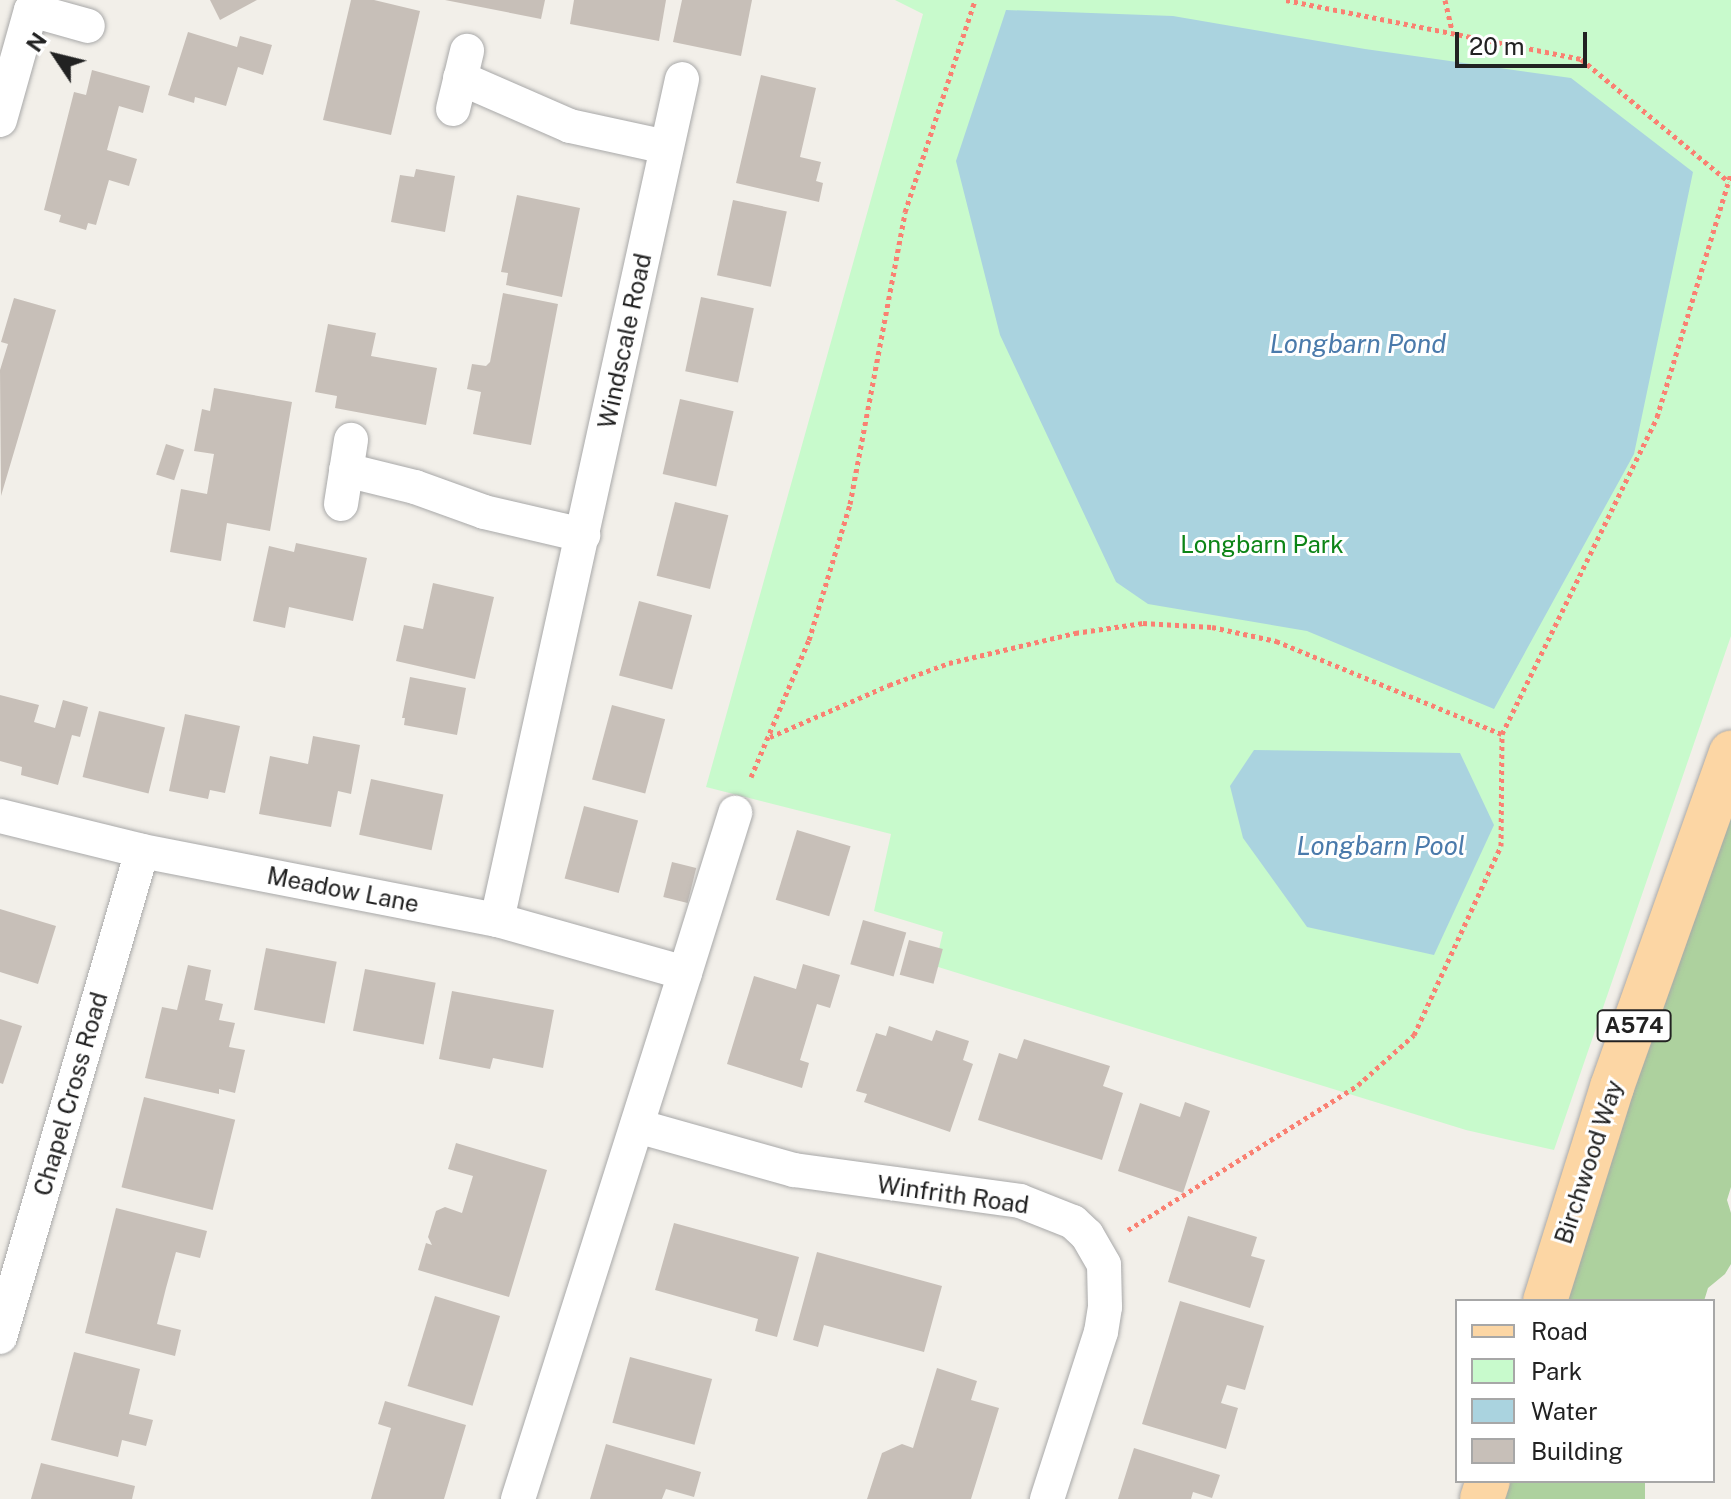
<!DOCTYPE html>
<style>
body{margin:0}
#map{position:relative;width:1731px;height:1499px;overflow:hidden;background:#f2efe9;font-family:"Public Sans",sans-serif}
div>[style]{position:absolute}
.forest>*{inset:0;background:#add19e;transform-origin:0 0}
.park>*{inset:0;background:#c8facc}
.water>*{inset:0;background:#aad3df}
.building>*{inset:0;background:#c7bfb8;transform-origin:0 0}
.path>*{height:5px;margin-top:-2.5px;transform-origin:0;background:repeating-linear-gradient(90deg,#fa8072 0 4px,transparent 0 8px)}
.roads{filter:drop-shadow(0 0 2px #a9a9a9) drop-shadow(0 0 2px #a9a9a9)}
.minor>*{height:34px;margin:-17px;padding:0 17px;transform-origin:17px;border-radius:17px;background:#fff}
.primary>*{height:44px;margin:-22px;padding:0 22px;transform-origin:22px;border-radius:22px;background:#fcd6a4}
span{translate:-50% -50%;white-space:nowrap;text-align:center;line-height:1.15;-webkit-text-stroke:6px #fff;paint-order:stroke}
.shield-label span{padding:2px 6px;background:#fff;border:2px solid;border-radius:6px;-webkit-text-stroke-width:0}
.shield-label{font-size:22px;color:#222;font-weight:700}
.street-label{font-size:24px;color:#222}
.park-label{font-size:24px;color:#0c8416}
.water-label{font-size:26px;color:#4a7aab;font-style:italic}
.legend{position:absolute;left:1455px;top:1299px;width:260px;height:184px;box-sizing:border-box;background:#fff;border:2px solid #a7a7a7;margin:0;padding:10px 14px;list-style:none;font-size:24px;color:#222}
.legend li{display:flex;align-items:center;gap:16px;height:40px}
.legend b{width:40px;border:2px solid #a7a7a7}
.north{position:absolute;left:16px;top:16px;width:80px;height:80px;-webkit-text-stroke:6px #fff;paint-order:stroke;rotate:305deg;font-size:22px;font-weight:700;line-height:32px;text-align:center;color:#222}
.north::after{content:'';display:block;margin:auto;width:28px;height:36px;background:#222;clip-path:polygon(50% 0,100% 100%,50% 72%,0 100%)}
.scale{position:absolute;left:1455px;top:32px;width:132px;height:36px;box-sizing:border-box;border:4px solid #222;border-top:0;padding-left:10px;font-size:24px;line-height:28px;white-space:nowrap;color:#222;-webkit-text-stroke:6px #fff;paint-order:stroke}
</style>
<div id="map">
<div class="forest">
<div style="clip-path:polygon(1731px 800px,1731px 1187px,1727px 1200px,1731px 1213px,1731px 1264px,1725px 1274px,1708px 1288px,1704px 1301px,1562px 1301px)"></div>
<div style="left:1503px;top:1481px;width:142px;height:19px"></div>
</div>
<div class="park">
<div style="clip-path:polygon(895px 0,1731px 0,1731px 636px,1554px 1150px,1466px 1130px,935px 966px,943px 932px,874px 911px,891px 834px,706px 787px,923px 14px)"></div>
</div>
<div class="water">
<div style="clip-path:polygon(1006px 10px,1173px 16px,1365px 49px,1571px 78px,1693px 172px,1634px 454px,1494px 709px,1307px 631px,1148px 604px,1116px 582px,1000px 335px,956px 161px)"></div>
<div style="clip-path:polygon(1254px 750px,1460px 753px,1494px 825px,1434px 955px,1307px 927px,1243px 838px,1230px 786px)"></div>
</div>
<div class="building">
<div style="clip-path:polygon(210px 0,257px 0,220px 20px)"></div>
<div style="clip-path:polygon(351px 0,374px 0,420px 11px,391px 135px,323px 120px)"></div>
<div style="clip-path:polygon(445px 0,545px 0,541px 19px)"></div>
<div style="clip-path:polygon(574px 0,666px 0,659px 41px,570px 24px)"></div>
<div style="clip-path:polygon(682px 0,752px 0,741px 56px,673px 42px)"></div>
<div style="clip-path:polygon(188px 32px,237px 47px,240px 36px,272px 45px,263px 75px,238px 67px,226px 106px,195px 97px,194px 103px,168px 95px)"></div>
<div style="clip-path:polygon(92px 70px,150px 86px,143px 113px,119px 106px,107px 150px,137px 159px,129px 186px,109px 180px,96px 225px,88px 223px,86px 230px,59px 222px,61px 215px,44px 210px,74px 92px,86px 95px)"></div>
<div style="clip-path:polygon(761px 75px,816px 88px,800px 157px,821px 162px,816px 181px,823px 183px,819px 202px,736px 183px)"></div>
<div style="clip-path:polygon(416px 169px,455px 176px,445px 232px,391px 222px,400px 175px,414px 177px)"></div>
<div style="clip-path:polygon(517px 195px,580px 208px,562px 297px,506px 285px,508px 273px,501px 272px)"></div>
<div style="left:733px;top:200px;width:55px;height:77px;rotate:12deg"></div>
<div style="clip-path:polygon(503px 293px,558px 304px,531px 445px,473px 434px,481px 392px,467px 389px,472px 364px,486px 366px,490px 362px)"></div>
<div style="left:701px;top:297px;width:54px;height:76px;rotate:12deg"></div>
<div style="clip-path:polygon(14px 298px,56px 310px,1px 496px,0 370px,8px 344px,1px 342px)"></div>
<div style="clip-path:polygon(328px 324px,376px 333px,371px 356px,437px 368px,426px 425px,335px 408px,337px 396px,315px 392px)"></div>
<div style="clip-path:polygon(214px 388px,292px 402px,270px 531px,227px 523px,221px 561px,170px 552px,181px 489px,207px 494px,214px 454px,194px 451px,202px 409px,210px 411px)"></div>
<div style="left:680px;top:399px;width:55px;height:77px;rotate:13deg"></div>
<div style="left:166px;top:444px;width:19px;height:32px;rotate:18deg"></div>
<div style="left:675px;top:502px;width:55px;height:76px;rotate:14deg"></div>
<div style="clip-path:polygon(296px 543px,367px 558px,353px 621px,289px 607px,285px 628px,253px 621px,269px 546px,294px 552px)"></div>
<div style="clip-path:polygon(433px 583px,494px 597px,475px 679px,396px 661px,404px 625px,423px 629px)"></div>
<div style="left:639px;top:601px;width:55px;height:77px;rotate:15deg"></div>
<div style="clip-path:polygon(410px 677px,466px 688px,457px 735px,404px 725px,405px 718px,402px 718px)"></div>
<div style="clip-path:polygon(0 695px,39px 705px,34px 722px,55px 728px,63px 700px,88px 707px,80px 737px,72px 735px,58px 785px,21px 775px,22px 767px,0 761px)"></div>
<div style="left:612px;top:705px;width:55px;height:77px;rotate:15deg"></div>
<div style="left:99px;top:711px;width:68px;height:68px;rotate:14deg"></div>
<div style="clip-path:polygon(185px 714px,240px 726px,225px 793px,210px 790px,208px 799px,169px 791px)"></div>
<div style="clip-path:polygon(313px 736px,360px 745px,351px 794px,338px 791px,331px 827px,259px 814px,270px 756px,308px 764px)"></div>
<div style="left:371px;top:779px;width:74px;height:57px;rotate:12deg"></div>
<div style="left:584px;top:806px;width:56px;height:75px;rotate:15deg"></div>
<div style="left:797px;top:830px;width:56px;height:73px;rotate:17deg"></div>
<div style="left:672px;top:862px;width:25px;height:36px;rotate:14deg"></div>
<div style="clip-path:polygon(0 909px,56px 926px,38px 984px,0 972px)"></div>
<div style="left:863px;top:920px;width:45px;height:46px;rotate:16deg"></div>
<div style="left:909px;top:940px;width:35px;height:36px;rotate:15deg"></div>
<div style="left:266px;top:948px;width:72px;height:63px;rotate:11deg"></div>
<div style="clip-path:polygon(803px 964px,840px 975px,830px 1008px,817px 1004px,800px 1060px,809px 1063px,802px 1088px,727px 1064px,754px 976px,796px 989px)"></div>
<div style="clip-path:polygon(188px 965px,211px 970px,205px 1000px,223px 1004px,219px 1020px,235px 1023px,229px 1047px,245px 1050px,235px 1093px,219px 1089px,219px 1094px,145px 1078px,162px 1007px,177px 1010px)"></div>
<div style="left:365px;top:969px;width:72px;height:63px;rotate:11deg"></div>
<div style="clip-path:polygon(452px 991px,554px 1010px,543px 1068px,493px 1058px,490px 1069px,439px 1059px)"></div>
<div style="clip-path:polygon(0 1019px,22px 1026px,3px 1084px,0 1083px)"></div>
<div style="clip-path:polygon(889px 1026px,932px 1041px,936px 1030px,969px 1041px,963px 1060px,973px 1064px,950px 1132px,864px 1102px,867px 1094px,856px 1091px,876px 1033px,886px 1036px)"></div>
<div style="clip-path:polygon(1024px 1039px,1110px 1066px,1103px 1086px,1123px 1093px,1102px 1160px,978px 1120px,999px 1053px,1017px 1059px)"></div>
<div style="left:144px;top:1097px;width:94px;height:93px;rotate:14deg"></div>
<div style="clip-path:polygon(1185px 1102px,1210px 1111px,1183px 1193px,1118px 1171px,1140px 1103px,1180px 1117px)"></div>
<div style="clip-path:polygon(456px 1143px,547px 1170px,509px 1297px,418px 1270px,426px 1243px,432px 1245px,428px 1237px,436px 1211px,445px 1207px,462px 1213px,473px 1176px,448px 1169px)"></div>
<div style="clip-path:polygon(116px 1208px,207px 1231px,200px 1258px,176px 1252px,166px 1288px,157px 1324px,181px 1330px,175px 1356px,85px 1333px)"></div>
<div style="clip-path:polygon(1188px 1216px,1257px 1237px,1251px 1256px,1265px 1260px,1250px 1308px,1168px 1282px)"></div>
<div style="clip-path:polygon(674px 1223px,799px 1257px,777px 1337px,755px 1331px,758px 1319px,655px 1290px)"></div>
<div style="clip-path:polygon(817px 1252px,942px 1286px,924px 1352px,824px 1325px,818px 1347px,793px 1340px)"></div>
<div style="left:435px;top:1296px;width:68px;height:94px;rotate:17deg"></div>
<div style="clip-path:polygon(1180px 1301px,1264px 1326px,1245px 1390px,1227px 1385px,1221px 1403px,1238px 1408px,1226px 1449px,1142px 1424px)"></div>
<div style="clip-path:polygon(74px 1352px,140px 1369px,129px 1414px,153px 1420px,146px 1446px,122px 1440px,118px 1457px,51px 1440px)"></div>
<div style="left:630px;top:1357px;width:85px;height:68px;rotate:15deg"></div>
<div style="clip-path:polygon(937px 1368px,977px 1381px,971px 1400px,999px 1408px,971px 1499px,867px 1499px,882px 1453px,902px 1444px,913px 1448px)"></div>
<div style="clip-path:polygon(385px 1401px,466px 1425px,444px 1499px,371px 1499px,391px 1428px,378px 1424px)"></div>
<div style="clip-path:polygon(606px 1444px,701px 1472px,694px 1497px,666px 1489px,662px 1499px,590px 1499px)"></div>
<div style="clip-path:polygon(1134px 1448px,1220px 1475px,1212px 1498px,1193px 1492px,1191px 1499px,1118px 1499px)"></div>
<div style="clip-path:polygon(41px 1463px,135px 1486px,132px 1499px,31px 1499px)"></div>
</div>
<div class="path">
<div style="left:1286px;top:0;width:301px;rotate:11.3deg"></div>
<div style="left:1581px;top:59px;width:192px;rotate:39.7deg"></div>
<div style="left:1445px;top:0;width:32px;rotate:77deg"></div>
<div style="left:770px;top:737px;width:130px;rotate:-23.6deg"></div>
<div style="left:889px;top:685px;width:64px;rotate:-20.1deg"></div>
<div style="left:949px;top:663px;width:130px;rotate:-13.4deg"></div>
<div style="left:1075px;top:633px;width:69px;rotate:-8.4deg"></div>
<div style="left:1143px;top:623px;width:69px;rotate:3.3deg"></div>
<div style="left:1212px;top:627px;width:66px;rotate:12.3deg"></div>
<div style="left:1276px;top:641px;width:244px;rotate:22.4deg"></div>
<div style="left:751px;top:777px;width:149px;rotate:-67.1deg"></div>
<div style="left:809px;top:640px;width:142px;rotate:-73.2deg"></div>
<div style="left:850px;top:504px;width:297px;rotate:-79.3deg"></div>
<div style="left:905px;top:212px;width:223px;rotate:-71.7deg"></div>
<div style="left:1128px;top:1230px;width:272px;rotate:-32.2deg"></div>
<div style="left:1358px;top:1085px;width:75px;rotate:-41.8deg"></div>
<div style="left:1414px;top:1035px;width:208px;rotate:-65.3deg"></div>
<div style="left:1501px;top:846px;width:112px;rotate:-89.5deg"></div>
<div style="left:1502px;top:734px;width:353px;rotate:-63.9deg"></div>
<div style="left:1657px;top:417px;width:254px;rotate:-73.1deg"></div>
</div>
<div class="roads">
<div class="minor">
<div style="left:460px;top:78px;width:120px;rotate:23.6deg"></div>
<div style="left:570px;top:126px;width:98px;rotate:12.3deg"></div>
<div style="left:453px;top:109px;width:60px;rotate:-76.4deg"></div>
<div style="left:0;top:120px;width:114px;rotate:-74.3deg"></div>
<div style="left:31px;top:10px;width:59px;rotate:15.7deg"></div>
<div style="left:346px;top:470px;width:71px;rotate:13.8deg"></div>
<div style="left:415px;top:487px;width:73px;rotate:19.9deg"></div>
<div style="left:484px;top:512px;width:102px;rotate:13.1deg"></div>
<div style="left:341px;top:504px;width:65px;rotate:-81.1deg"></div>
<div style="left:0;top:816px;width:146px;rotate:13.8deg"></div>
<div style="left:142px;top:851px;width:362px;rotate:11deg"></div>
<div style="left:497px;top:920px;width:195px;rotate:15.7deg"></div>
<div style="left:685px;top:973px;width:552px;rotate:107.61deg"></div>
<div style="left:497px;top:920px;width:861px;rotate:-77.59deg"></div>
<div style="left:685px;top:973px;width:168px;rotate:-72.6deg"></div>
<div style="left:637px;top:1126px;width:163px;rotate:15.7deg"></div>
<div style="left:794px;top:1170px;width:228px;rotate:7.8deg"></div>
<div style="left:1020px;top:1201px;width:57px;rotate:21.6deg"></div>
<div style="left:1073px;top:1222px;width:19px;rotate:43deg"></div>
<div style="left:1087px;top:1235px;width:34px;rotate:60deg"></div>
<div style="left:1104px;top:1265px;width:42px;rotate:88.6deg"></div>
<div style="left:1105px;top:1307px;width:25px;rotate:99deg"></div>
<div style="left:1101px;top:1332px;width:176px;rotate:107.9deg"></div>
<div style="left:0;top:1337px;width:506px;rotate:-73.71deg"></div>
</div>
<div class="primary">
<div style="left:1545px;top:1301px;width:224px;rotate:-72.6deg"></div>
<div style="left:1612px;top:1087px;width:355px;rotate:-70.4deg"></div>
<div style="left:1482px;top:1499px;width:19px;rotate:-72deg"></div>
</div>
</div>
<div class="shield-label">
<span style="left:1634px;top:1026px">A574</span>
</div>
<div class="street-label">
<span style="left:625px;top:341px;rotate:-78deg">Windscale Road</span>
<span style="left:343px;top:890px;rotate:11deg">Meadow Lane</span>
<span style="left:71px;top:1094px;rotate:-74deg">Chapel Cross Road</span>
<span style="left:1589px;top:1162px;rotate:-72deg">Birchwood Way</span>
<span style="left:953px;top:1195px;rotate:8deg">Winfrith Road</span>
</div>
<div class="park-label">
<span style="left:1262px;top:545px">Longbarn Park</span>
</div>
<div class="water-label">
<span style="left:1358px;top:344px">Longbarn Pond</span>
<span style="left:1381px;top:846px">Longbarn Pool</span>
</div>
<ul class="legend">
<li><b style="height:10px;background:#fcd6a4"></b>Road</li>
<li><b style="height:22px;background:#c8facc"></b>Park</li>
<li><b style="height:22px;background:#aad3df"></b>Water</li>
<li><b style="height:22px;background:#c7bfb8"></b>Building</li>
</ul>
<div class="north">N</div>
<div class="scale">20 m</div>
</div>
